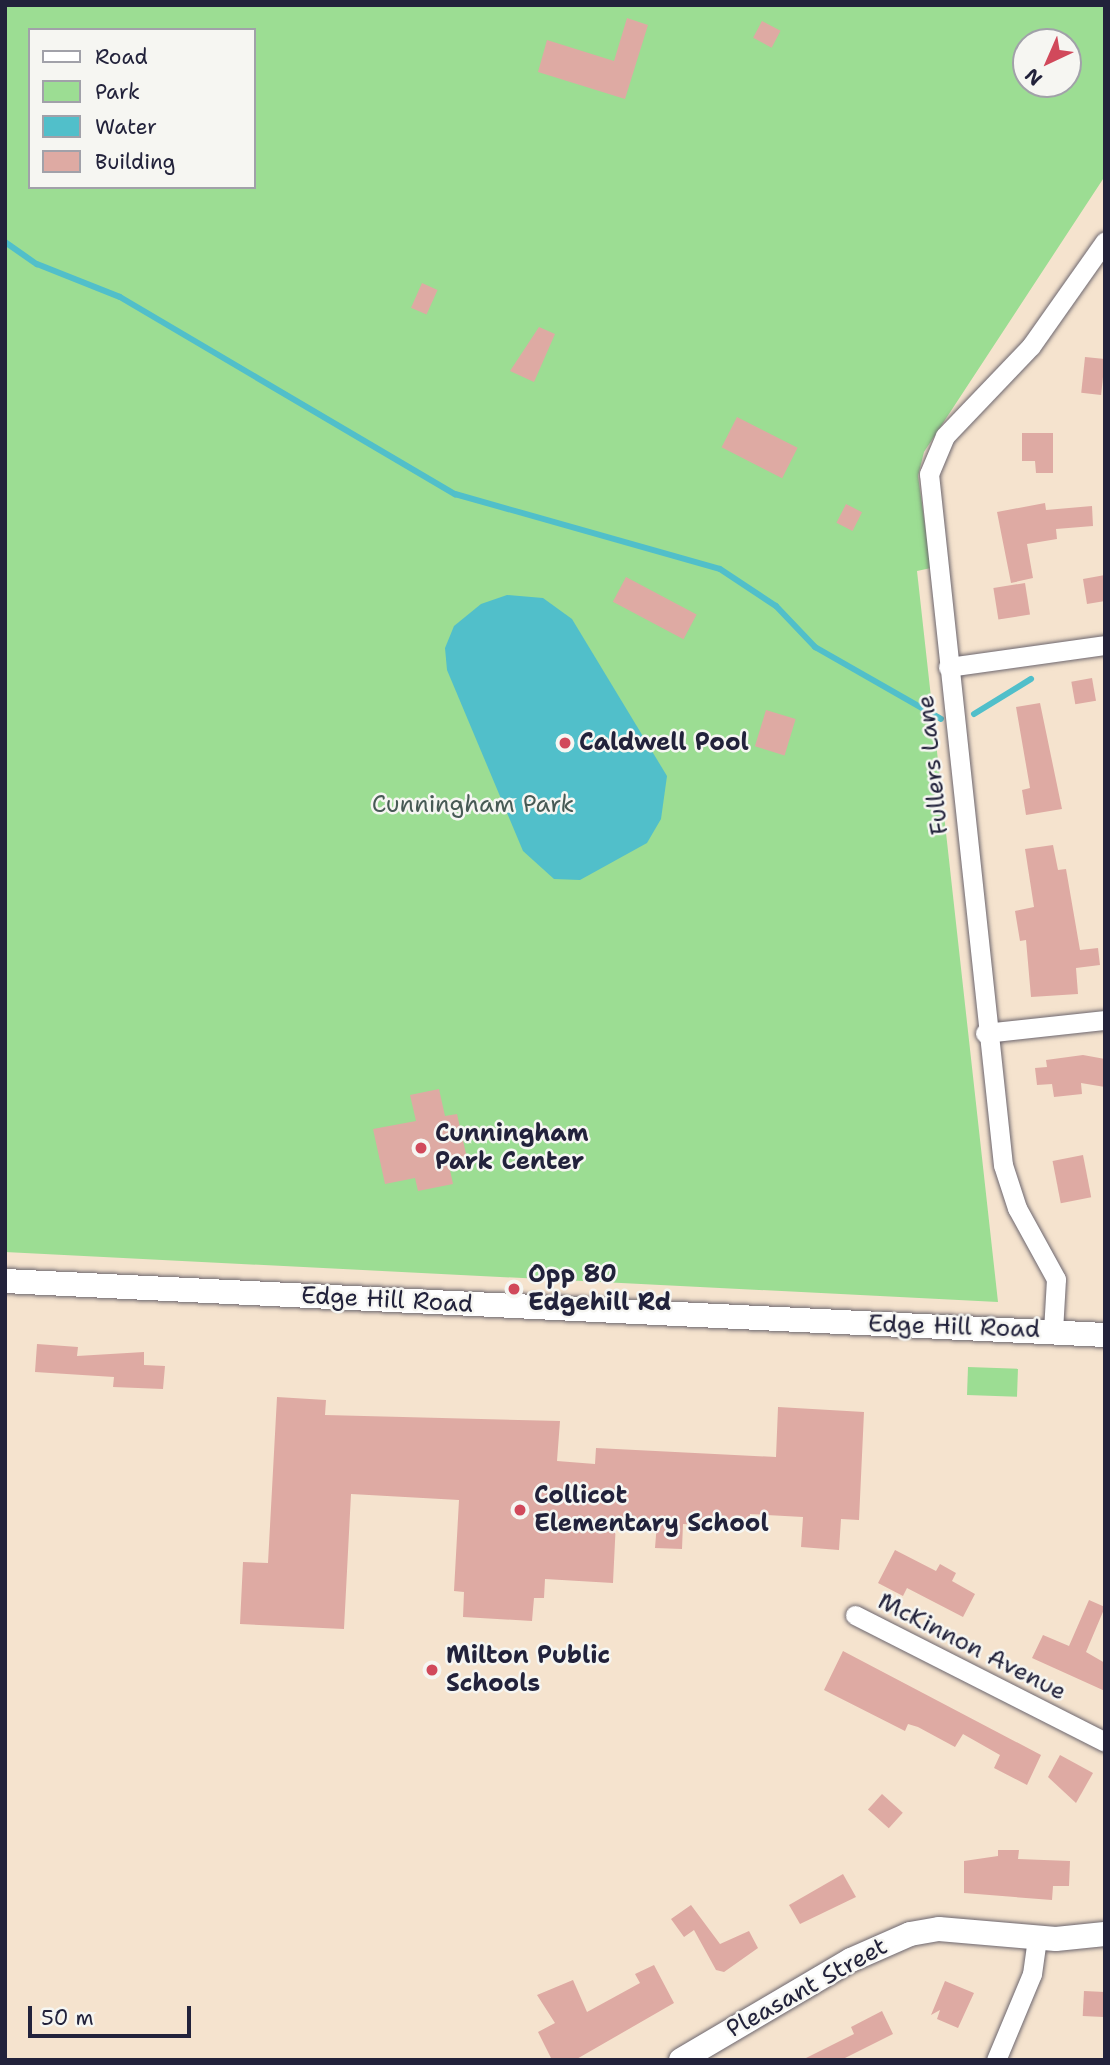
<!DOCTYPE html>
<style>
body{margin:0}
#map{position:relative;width:1110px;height:2065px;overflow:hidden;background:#f5e3ce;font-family:"Shantell Sans",sans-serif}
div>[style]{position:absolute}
.green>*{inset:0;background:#9cdd93;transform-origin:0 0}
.water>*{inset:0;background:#51bfca}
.stream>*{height:6px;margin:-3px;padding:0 3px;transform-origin:3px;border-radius:3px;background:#51bfca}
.building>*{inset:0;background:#deaaa3;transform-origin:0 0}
.roads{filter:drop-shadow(0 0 2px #6c666e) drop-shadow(0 0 2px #6c666e)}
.minor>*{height:19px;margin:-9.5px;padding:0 9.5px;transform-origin:9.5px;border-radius:9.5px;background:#fff}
.tertiary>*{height:24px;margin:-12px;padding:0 12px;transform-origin:12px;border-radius:12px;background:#fff}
.dots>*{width:19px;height:19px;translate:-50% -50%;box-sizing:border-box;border:4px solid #f6f6f2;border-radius:50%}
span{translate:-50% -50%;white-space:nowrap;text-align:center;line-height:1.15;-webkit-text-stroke:5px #f6f6f2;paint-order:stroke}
.poi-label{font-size:24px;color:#22223b;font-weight:700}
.left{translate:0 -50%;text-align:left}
.street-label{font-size:24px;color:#22223b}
.park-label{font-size:24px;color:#475a55}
.frame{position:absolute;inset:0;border:7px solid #22223b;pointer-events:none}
.legend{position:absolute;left:28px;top:28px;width:228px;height:161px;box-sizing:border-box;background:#f6f6f2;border:2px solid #a1a1a9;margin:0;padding:9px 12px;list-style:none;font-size:21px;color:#22223b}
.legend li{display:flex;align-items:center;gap:14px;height:35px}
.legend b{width:35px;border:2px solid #a1a1a9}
.north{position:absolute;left:1012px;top:28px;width:70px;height:70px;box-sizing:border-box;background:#f6f6f2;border:2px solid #a1a1a9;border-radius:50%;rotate:224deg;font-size:19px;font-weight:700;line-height:28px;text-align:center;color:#22223b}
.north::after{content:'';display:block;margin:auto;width:24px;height:32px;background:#d1495b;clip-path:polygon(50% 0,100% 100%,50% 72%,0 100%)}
.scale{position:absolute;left:28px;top:2006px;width:163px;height:32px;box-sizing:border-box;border:4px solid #22223b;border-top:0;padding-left:9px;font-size:21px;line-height:24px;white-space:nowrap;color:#22223b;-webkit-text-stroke:5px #f6f6f2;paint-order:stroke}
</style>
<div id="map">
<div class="green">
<div style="clip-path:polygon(evenodd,5px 5px,1105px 5px,1105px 176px,924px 452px,918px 476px,931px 568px,917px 571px,998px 1302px,5px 1252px,5px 5px,30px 30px,254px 30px,254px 187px,30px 187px,30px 30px,5px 5px,1026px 42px,1068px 42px,1068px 84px,1026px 84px,1026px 42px)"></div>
<div style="left:968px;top:1367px;width:50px;height:28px;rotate:2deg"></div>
</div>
<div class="water">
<div style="clip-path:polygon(507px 595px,543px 598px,572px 619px,667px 776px,661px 819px,647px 843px,580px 880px,554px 879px,523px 851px,447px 670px,445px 648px,454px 626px,481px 604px)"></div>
</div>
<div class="stream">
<div style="left:5px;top:242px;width:39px;rotate:35deg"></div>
<div style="left:37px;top:264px;width:89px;rotate:21.7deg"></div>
<div style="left:120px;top:297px;width:389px;rotate:30.5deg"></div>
<div style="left:455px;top:494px;width:275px;rotate:15.8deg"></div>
<div style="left:720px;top:569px;width:67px;rotate:33.5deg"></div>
<div style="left:776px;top:606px;width:57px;rotate:46.4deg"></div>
<div style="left:815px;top:647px;width:145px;rotate:29.7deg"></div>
<div style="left:974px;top:714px;width:67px;rotate:-31.6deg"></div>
</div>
<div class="building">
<div style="clip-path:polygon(627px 18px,648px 25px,625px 99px,538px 72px,547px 40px,614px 61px)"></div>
<div style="left:762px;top:21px;width:21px;height:19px;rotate:28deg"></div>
<div style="left:422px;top:283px;width:17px;height:27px;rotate:24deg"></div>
<div style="clip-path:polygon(539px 327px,555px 334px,534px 382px,510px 371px)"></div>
<div style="left:1085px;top:357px;width:20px;height:36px;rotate:6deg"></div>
<div style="left:737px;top:417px;width:68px;height:34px;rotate:27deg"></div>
<div style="clip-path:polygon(1022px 433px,1053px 433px,1053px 473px,1036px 473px,1035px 461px,1022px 461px)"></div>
<div style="clip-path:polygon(1045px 503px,1046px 510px,1092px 506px,1093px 526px,1056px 529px,1057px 539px,1027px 544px,1033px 578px,1011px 583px,997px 512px)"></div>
<div style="left:846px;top:504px;width:18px;height:21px;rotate:27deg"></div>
<div style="clip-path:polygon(1105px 575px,1105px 601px,1087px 604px,1083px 579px)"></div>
<div style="left:626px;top:577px;width:80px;height:28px;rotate:28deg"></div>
<div style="left:1025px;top:583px;width:32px;height:32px;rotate:81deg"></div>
<div style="left:1092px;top:678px;width:23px;height:21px;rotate:80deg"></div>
<div style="clip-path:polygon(1040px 703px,1062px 809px,1026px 815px,1022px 790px,1030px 788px,1016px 707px)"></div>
<div style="left:766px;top:710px;width:31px;height:38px;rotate:17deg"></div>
<div style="clip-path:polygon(1053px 845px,1058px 870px,1066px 869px,1080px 950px,1098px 948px,1100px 965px,1076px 968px,1078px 994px,1031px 997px,1026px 940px,1020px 941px,1015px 911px,1034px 907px,1025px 849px)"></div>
<div style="clip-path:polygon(1083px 1055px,1105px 1059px,1105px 1087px,1081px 1083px,1082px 1094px,1054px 1097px,1052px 1084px,1037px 1085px,1035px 1068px,1047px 1067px,1046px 1060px)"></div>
<div style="clip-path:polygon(439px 1089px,445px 1116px,457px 1114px,469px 1167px,450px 1170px,453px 1184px,418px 1191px,415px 1178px,385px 1184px,373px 1129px,416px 1121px,410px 1095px)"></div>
<div style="left:1083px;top:1155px;width:43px;height:31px;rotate:79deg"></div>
<div style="clip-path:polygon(37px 1344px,78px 1347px,77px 1356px,144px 1352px,144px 1365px,165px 1366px,163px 1389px,113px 1387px,114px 1377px,35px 1372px)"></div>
<div style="clip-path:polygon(277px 1397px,326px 1400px,325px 1415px,560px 1421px,557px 1461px,595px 1464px,596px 1448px,776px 1457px,778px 1407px,864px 1412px,859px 1520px,841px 1519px,839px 1550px,801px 1547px,803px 1517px,750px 1514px,749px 1527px,683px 1524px,682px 1549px,655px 1548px,657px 1523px,616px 1521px,613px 1583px,545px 1579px,544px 1598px,534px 1598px,532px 1621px,463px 1617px,464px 1592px,454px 1591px,459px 1500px,351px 1494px,344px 1629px,240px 1624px,243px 1562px,268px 1563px)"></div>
<div style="clip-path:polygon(895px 1550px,936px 1571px,940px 1564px,956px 1573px,952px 1581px,975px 1594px,963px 1617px,907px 1588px,903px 1596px,878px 1583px)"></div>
<div style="clip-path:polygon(1089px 1600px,1105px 1607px,1086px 1652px,1105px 1663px,1105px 1691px,1032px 1658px,1043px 1635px,1069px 1646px)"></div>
<div style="clip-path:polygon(843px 1651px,1041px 1755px,1027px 1785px,994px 1768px,1000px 1755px,963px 1734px,955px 1747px,918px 1727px,908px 1724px,905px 1731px,824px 1690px)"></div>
<div style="clip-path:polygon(1060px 1755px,1093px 1773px,1076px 1803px,1048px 1777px)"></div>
<div style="left:882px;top:1794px;width:28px;height:21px;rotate:42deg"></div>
<div style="clip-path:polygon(998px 1850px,1019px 1850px,1018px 1859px,1070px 1861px,1069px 1886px,1053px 1886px,1052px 1900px,964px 1893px,964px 1861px,998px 1856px)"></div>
<div style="clip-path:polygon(843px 1874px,856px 1897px,800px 1924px,789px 1905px)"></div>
<div style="clip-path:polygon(691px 1905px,720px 1944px,749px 1931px,758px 1948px,724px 1972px,716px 1970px,694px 1930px,684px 1937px,671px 1919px)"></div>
<div style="clip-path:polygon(654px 1965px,674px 2003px,575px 2060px,552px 2060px,538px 2032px,555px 2023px,537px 1995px,573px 1980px,587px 2012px,640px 1983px,635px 1974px)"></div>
<div style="clip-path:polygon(945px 1981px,974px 1993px,958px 2028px,937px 2019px,940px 2010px,931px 2015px)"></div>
<div style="left:1084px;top:1991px;width:21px;height:25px;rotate:3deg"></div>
<div style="clip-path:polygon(882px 2011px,893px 2034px,841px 2060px,802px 2060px,854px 2034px,851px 2027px)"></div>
</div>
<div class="roads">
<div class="minor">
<div style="left:948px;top:667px;width:159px;rotate:-8deg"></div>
<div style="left:985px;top:1033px;width:121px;rotate:-6.2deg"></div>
<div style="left:1053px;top:1331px;width:52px;rotate:-86.7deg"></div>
<div style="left:1056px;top:1279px;width:81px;rotate:-118.8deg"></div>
<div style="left:1017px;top:1208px;width:45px;rotate:-108deg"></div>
<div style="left:1003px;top:1165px;width:695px;rotate:-96.11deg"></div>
<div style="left:929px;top:474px;width:41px;rotate:-67.2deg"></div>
<div style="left:945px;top:436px;width:124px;rotate:-46.3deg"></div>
<div style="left:1031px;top:346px;width:128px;rotate:-54.8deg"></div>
<div style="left:855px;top:1615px;width:280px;rotate:26.9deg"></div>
<div style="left:996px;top:2060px;width:93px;rotate:-67.3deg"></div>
<div style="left:1032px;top:1974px;width:36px;rotate:-82deg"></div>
</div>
<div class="tertiary">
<div style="left:5px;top:1281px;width:1101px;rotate:2.81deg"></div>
<div style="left:681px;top:2060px;width:197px;rotate:-30.5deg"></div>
<div style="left:851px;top:1960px;width:64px;rotate:-23.8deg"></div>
<div style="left:910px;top:1934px;width:29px;rotate:-10deg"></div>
<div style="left:939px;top:1929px;width:117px;rotate:4.9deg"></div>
<div style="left:1056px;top:1939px;width:49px;rotate:-5.8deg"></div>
</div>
</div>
<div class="dots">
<div style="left:565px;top:743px;background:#d1495b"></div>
<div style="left:421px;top:1148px;background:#d1495b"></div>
<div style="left:514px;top:1289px;background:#d1495b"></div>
<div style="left:520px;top:1510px;background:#d1495b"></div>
<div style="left:432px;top:1670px;background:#d1495b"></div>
</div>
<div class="poi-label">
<span class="left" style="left:579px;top:743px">Caldwell Pool</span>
<span class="left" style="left:435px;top:1148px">Cunningham<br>Park Center</span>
<span class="left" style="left:528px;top:1289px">Opp 80<br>Edgehill Rd</span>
<span class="left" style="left:534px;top:1510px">Collicot<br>Elementary School</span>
<span class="left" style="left:446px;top:1670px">Milton Public<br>Schools</span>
</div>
<div class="street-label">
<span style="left:933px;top:765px;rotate:-96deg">Fullers Lane</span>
<span style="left:387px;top:1300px;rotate:3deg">Edge Hill Road</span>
<span style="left:954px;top:1327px;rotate:2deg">Edge Hill Road</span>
<span style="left:972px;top:1647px;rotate:27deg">McKinnon Avenue</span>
<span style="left:807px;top:1988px;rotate:-29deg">Pleasant Street</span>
</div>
<div class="park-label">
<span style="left:473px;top:805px">Cunningham Park</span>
</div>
<div class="frame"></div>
<ul class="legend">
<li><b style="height:9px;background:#fff"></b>Road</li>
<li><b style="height:19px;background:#9cdd93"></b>Park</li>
<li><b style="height:19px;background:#51bfca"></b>Water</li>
<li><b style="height:19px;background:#deaaa3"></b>Building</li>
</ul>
<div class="north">N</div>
<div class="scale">50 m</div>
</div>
